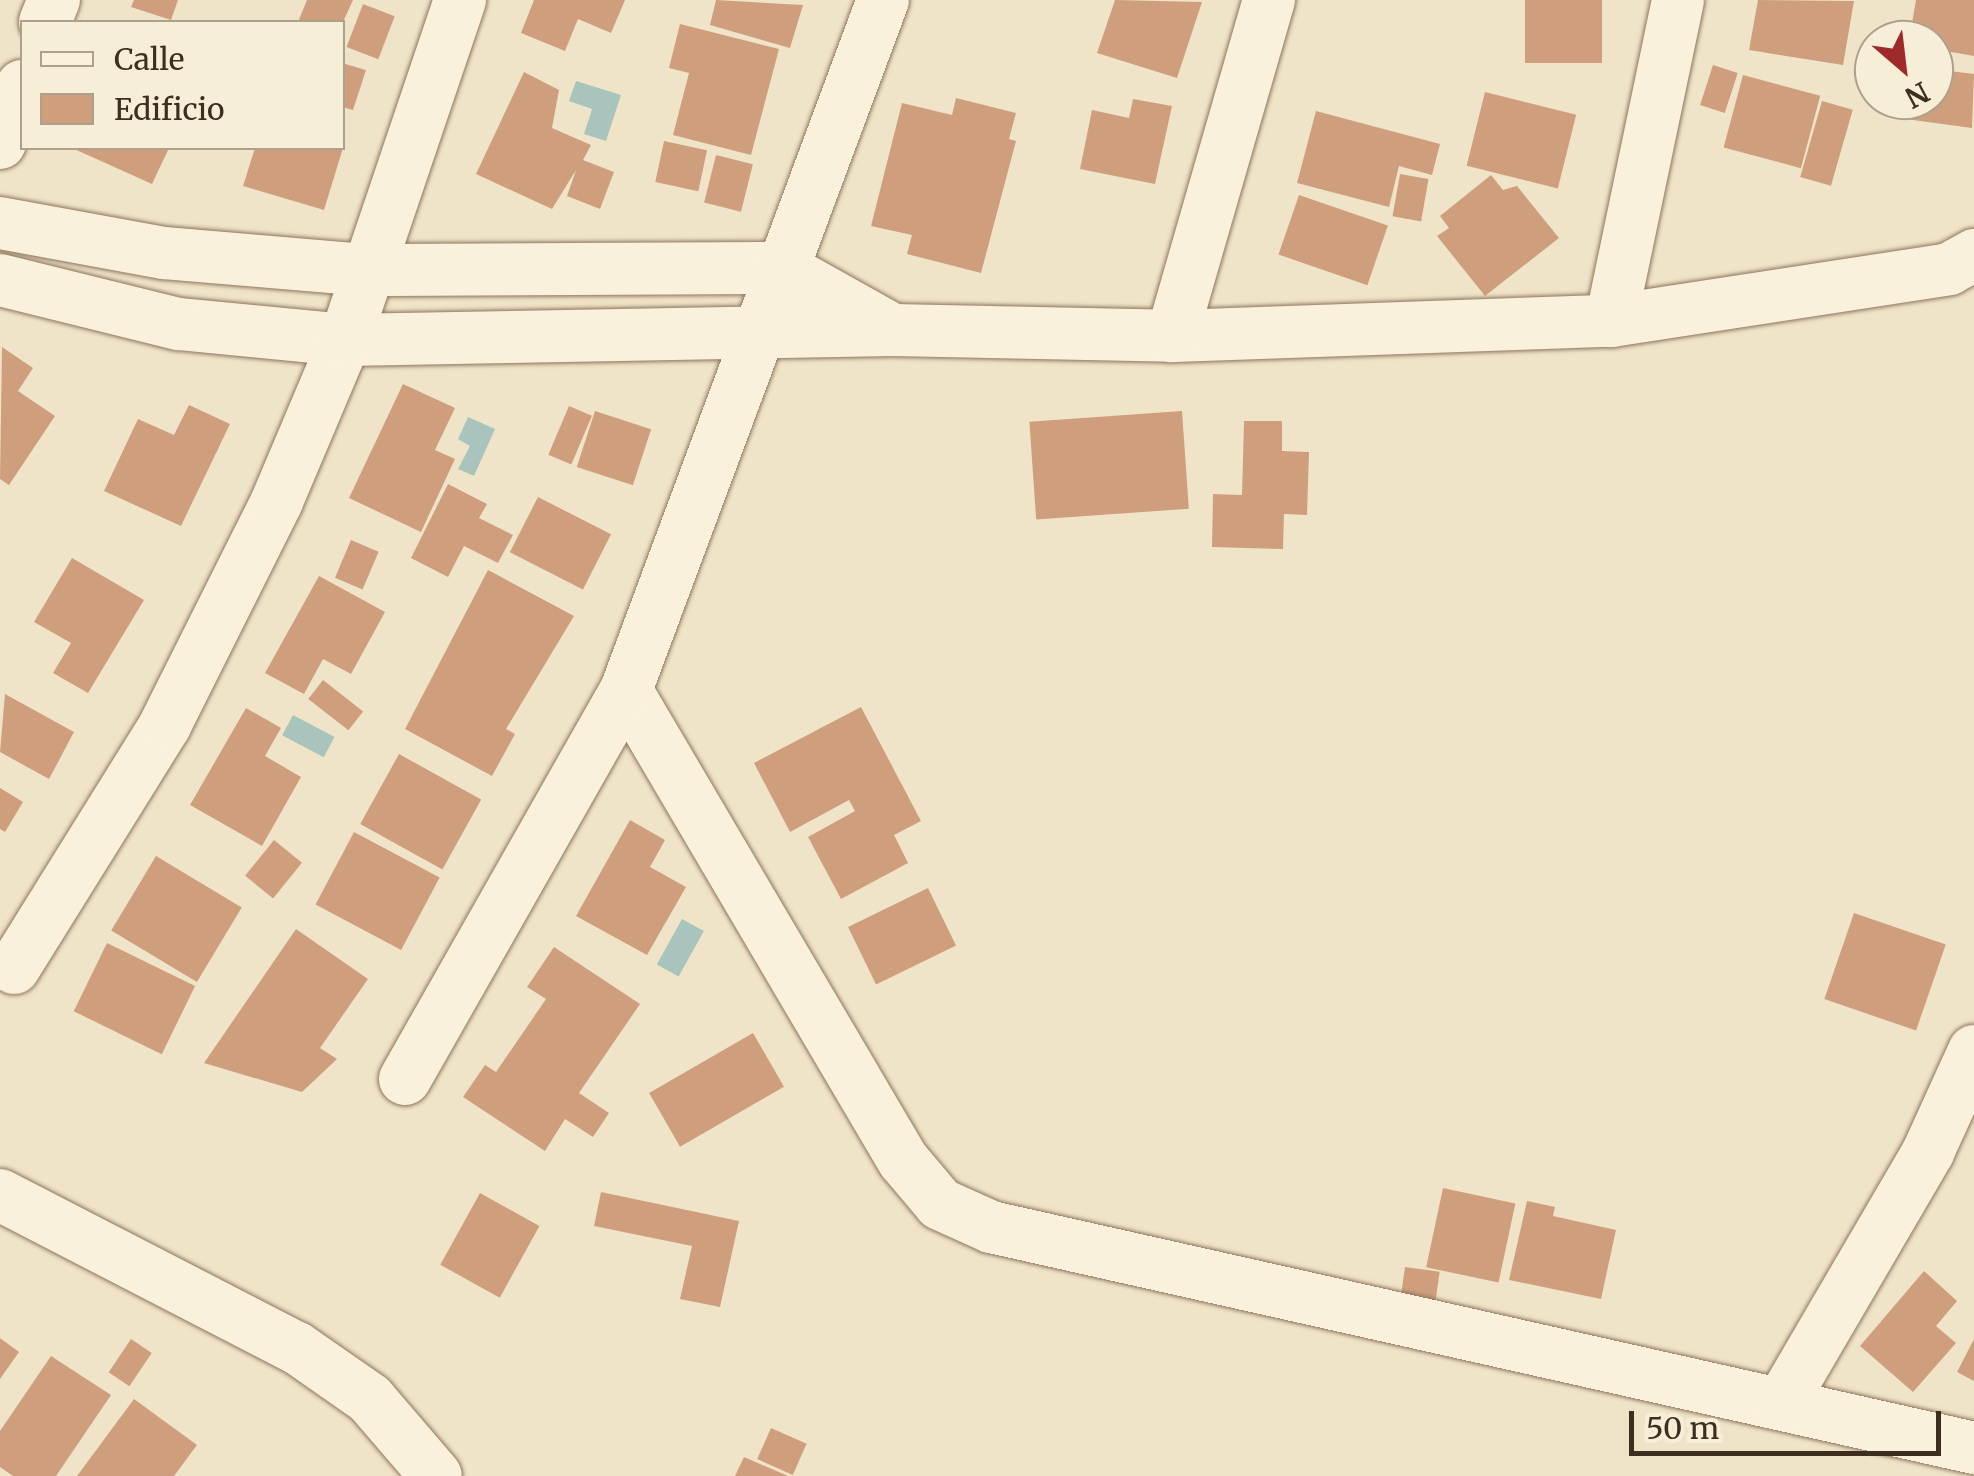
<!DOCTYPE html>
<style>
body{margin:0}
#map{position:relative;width:1974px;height:1476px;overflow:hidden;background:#f0e4c8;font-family:Merriweather,serif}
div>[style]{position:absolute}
.water>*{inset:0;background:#a9c4bc;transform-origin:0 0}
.building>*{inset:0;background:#cf9f7d;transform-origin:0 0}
.roads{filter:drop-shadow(0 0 2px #8d765c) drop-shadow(0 0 2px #8d765c)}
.minor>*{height:52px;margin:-26px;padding:0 26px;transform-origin:26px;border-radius:26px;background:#faf1dc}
span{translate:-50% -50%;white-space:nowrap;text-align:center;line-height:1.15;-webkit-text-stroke:10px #f7eed8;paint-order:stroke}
.legend{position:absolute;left:20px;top:20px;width:325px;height:130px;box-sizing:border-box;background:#f7eed8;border:2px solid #ada18e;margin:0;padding:12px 18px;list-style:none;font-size:30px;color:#3d2e20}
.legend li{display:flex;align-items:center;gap:20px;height:50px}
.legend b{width:50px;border:2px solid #ada18e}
.north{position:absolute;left:1854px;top:20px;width:100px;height:100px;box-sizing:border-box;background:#f7eed8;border:2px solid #ada18e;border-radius:50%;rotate:152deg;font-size:28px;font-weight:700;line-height:40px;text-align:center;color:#3d2e20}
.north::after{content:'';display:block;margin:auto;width:35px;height:45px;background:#9e2a2b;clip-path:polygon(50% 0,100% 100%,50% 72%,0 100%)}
.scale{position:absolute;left:1629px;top:1411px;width:312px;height:45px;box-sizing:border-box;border:5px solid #3d2e20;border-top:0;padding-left:12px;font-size:30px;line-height:35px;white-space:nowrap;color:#3d2e20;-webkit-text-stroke:8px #f7eed8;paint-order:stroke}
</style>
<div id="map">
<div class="water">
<div style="clip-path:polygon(576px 81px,621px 95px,606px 141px,584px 134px,592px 109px,569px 101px)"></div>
<div style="clip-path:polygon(468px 417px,495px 429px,474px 476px,458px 469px,470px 446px,458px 439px)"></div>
<div style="left:293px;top:715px;width:47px;height:23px;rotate:28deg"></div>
<div style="left:682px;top:919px;width:25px;height:52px;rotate:29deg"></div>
</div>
<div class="building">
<div style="clip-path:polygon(134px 0,178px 0,171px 20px,131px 7px)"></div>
<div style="clip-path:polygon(307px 0,353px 0,343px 22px,298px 22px)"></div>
<div style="clip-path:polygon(534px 0,625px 0,611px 33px,578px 19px,565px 51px,521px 33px)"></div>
<div style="clip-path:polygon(716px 0,803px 5px,790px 48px,710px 25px)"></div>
<div style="clip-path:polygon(1115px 0,1202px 2px,1177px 78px,1097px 53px)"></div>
<div style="left:1525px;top:0;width:77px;height:63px"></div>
<div style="clip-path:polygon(1758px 0,1854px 1px,1843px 65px,1749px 50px)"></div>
<div style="clip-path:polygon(1916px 0,1974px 0,1974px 56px,1934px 49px,1934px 40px,1909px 40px)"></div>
<div style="left:363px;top:4px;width:34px;height:46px;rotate:21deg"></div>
<div style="clip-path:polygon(680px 24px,779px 49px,751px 155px,673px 135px,689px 73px,669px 68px)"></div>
<div style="clip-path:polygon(342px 63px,366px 70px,353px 110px,342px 107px)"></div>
<div style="left:1713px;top:65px;width:26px;height:42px;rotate:18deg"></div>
<div style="clip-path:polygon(1934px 69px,1974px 74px,1972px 128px,1898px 118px,1901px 100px,1934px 100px)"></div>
<div style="clip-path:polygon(524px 72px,559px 90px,552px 128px,591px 145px,583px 160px,614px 172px,600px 209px,567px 196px,576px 170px,552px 209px,476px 174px)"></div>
<div style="left:1743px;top:75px;width:80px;height:75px;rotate:15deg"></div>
<div style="left:1485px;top:92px;width:94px;height:76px;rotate:14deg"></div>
<div style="clip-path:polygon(956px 98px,1016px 113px,1009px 139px,1016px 141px,981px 273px,907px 254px,912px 235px,871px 226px,902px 103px,952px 115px)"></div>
<div style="clip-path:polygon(1133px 99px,1172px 106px,1155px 184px,1080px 169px,1092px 110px,1129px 118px)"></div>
<div style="left:1822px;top:101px;width:32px;height:79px;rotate:16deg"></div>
<div style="clip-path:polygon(1316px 111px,1440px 144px,1432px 175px,1399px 166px,1389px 207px,1297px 183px)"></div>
<div style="left:664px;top:141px;width:44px;height:42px;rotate:12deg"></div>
<div style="clip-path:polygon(72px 148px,169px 148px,152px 184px)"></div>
<div style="clip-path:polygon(255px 148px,343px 148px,324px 210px,243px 186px)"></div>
<div style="left:716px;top:155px;width:38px;height:49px;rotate:14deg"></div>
<div style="left:1400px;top:174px;width:29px;height:43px;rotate:10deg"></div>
<div style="clip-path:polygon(1491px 175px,1503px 190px,1517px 186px,1559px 238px,1485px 296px,1437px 236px,1449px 228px,1440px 216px)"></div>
<div style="left:1299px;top:195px;width:94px;height:63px;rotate:19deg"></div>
<div style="clip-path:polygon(2px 347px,33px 368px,18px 391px,55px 416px,9px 485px,0 479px)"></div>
<div style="clip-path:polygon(403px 384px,455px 408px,435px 450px,455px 459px,421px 532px,349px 498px)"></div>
<div style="clip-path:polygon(189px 405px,230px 424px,181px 526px,104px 491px,138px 419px,174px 435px)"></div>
<div style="left:569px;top:406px;width:25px;height:53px;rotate:23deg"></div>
<div style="left:595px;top:411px;width:59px;height:59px;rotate:18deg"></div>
<div style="left:1182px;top:411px;width:98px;height:153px;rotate:86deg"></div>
<div style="clip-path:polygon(1244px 421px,1282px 421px,1282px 451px,1309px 452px,1307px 515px,1284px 514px,1283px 549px,1212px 547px,1213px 494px,1242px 495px)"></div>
<div style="clip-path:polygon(448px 484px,487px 504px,479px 518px,513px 535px,498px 563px,464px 546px,448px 577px,411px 558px)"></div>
<div style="left:538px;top:497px;width:82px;height:62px;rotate:27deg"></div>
<div style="left:351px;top:540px;width:30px;height:41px;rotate:23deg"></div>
<div style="clip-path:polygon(72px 558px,144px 600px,88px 693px,53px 673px,71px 643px,34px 622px)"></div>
<div style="clip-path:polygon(488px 570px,574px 616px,506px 729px,515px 734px,492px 776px,405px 729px)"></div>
<div style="clip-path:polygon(319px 576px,385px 612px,351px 674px,323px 659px,304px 694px,265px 673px)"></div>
<div style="left:323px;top:680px;width:51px;height:24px;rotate:38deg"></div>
<div style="clip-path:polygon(5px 694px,74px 732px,49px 779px,0 752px)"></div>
<div style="clip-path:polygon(861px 707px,921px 821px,894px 835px,908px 863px,841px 899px,808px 837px,855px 811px,849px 800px,790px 832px,754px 763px)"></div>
<div style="clip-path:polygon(246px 708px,281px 728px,265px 756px,301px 777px,262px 846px,190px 805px)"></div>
<div style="left:399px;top:754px;width:94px;height:80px;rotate:29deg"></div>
<div style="clip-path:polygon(0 788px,23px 802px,5px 832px,0 829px)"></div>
<div style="clip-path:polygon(630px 820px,665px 840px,650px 867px,686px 887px,647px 955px,576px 916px)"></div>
<div style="left:354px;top:832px;width:97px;height:82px;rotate:28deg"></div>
<div style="left:274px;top:840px;width:36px;height:46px;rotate:39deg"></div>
<div style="left:156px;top:856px;width:100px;height:87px;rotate:31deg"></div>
<div style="left:928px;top:888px;width:64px;height:89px;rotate:64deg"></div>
<div style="left:1854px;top:913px;width:97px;height:91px;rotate:19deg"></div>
<div style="clip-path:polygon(296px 929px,368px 979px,320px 1048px,337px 1059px,302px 1092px,204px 1063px)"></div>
<div style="left:107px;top:943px;width:98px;height:76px;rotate:26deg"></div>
<div style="clip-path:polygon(554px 947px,640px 1004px,579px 1093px,609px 1113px,593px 1137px,565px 1119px,545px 1151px,463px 1097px,485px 1065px,496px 1072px,546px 999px,527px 987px)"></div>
<div style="left:753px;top:1033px;width:62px;height:120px;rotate:60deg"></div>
<div style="left:1443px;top:1188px;width:74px;height:81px;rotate:12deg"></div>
<div style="clip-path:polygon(601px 1192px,739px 1221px,720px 1307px,680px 1299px,692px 1246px,594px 1226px)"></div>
<div style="left:480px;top:1193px;width:68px;height:82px;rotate:29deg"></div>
<div style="clip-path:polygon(1527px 1201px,1555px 1207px,1553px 1216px,1616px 1230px,1601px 1299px,1509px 1280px)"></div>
<div style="left:1405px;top:1267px;width:35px;height:32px;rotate:8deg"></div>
<div style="clip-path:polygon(1924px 1271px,1957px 1301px,1936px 1326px,1956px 1343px,1913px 1392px,1860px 1346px)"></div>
<div style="clip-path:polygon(0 1338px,19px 1352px,0 1379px)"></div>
<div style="left:131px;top:1339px;width:25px;height:40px;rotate:34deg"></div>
<div style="clip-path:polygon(1974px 1339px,1974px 1381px,1957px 1372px)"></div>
<div style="clip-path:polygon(51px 1356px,111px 1395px,56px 1476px,13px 1476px,0 1467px,0 1431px)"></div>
<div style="clip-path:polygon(134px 1399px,197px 1445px,174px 1476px,77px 1476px)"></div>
<div style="left:771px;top:1428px;width:39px;height:34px;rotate:24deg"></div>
<div style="clip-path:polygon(744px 1457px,788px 1476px,735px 1476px)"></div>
</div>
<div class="roads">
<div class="minor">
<div style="left:45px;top:22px;width:24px;rotate:-68deg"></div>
<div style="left:0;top:143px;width:61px;rotate:-68.9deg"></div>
<div style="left:0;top:223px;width:167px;rotate:10.4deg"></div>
<div style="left:164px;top:253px;width:204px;rotate:4.8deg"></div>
<div style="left:367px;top:270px;width:415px;rotate:-0.3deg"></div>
<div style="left:782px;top:268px;width:127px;rotate:29.2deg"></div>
<div style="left:893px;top:330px;width:548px;rotate:178.95deg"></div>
<div style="left:345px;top:340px;width:168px;rotate:-174.5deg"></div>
<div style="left:178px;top:324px;width:183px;rotate:-166.1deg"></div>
<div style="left:1611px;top:321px;width:328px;rotate:-78.2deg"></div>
<div style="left:893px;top:330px;width:279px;rotate:1.2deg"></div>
<div style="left:1172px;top:336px;width:439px;rotate:-2deg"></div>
<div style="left:1611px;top:321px;width:342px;rotate:-8.7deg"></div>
<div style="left:1949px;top:269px;width:29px;rotate:-29deg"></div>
<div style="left:1172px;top:336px;width:350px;rotate:-73.9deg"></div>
<div style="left:626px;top:690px;width:546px;rotate:59.49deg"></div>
<div style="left:903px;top:1160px;width:57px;rotate:49.9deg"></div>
<div style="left:940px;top:1204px;width:56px;rotate:24.3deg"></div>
<div style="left:991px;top:1227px;width:1008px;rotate:12.67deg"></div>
<div style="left:14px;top:968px;width:286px;rotate:-58.1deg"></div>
<div style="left:165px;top:725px;width:250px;rotate:-63.4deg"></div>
<div style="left:277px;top:501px;width:175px;rotate:-67.1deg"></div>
<div style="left:345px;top:340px;width:359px;rotate:-71.3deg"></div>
<div style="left:405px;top:1079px;width:447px;rotate:-60.4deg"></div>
<div style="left:626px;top:690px;width:736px;rotate:-69.57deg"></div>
<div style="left:0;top:1195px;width:334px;rotate:27.3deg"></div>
<div style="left:297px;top:1348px;width:89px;rotate:34.9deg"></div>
<div style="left:370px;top:1399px;width:101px;rotate:49.4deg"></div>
<div style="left:1781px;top:1404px;width:292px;rotate:-59.7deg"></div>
<div style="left:1928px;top:1152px;width:111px;rotate:-65.5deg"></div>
</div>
</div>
<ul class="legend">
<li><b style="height:12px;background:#faf1dc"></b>Calle</li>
<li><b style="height:28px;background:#cf9f7d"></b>Edificio</li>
</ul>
<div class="north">N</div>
<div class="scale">50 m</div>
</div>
